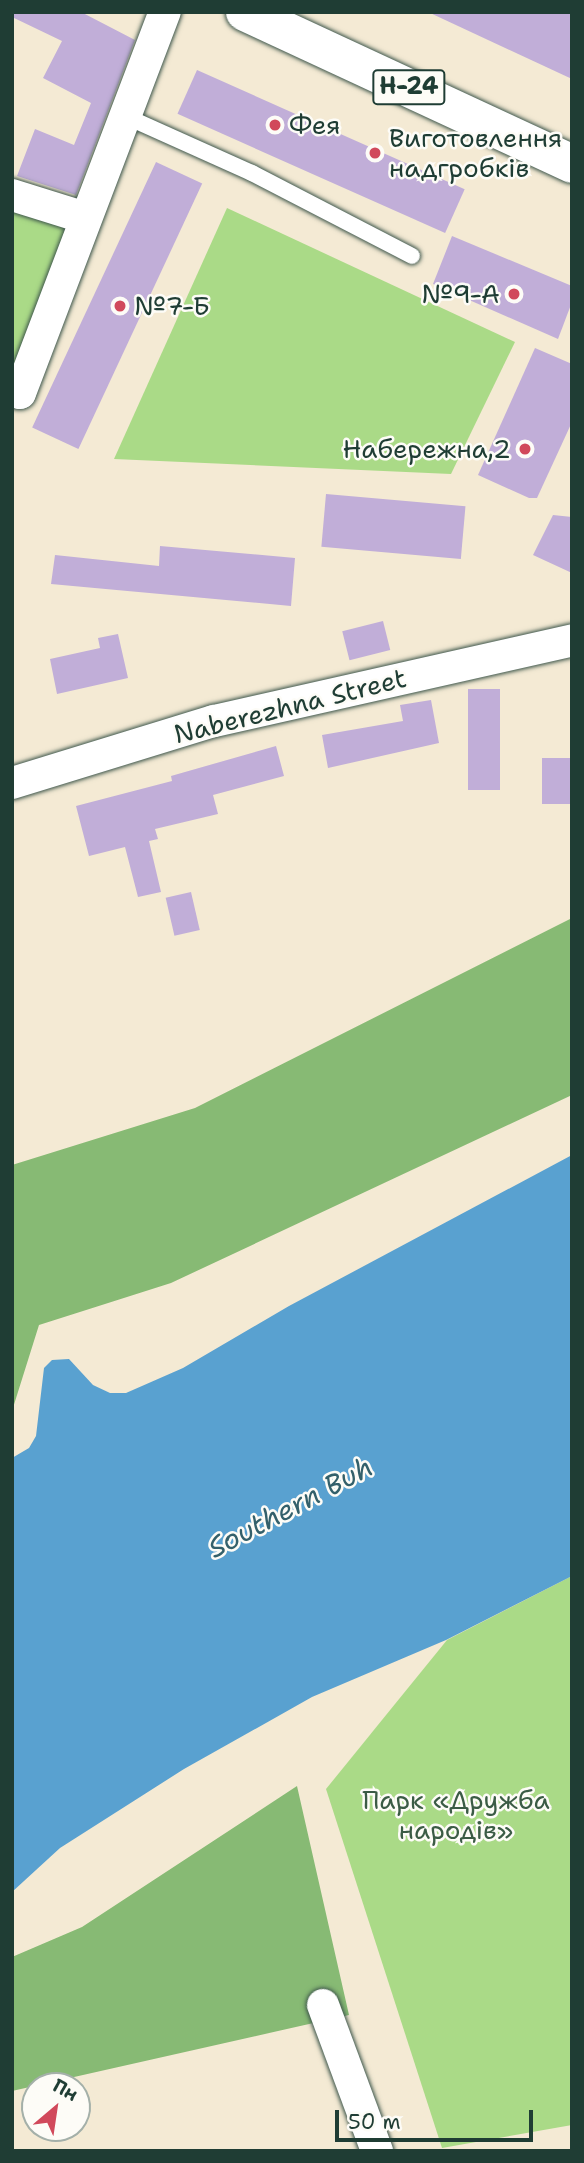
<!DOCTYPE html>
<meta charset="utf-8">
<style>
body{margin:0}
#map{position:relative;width:584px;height:2163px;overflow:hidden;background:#f4ead4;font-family:"Shantell Sans",sans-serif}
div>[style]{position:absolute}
.green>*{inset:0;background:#aada87}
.forest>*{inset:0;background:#87ba74}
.water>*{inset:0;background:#59a1d0}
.building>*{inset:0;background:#c1aed8;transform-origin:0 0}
.roads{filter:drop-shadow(0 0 2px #3f574c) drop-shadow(0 0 2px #3f574c)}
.service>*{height:16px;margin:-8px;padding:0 8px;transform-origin:8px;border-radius:8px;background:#fff}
.minor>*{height:32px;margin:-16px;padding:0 16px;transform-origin:16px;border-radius:16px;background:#fff}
.primary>*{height:38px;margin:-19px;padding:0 19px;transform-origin:19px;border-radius:19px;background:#fff}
.dots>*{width:19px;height:19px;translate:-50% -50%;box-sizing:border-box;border:4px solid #fdfcf7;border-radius:50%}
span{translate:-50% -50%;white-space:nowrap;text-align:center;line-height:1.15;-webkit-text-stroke:5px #fdfcf7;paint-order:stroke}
.shield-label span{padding:2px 5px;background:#fdfcf7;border:2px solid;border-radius:5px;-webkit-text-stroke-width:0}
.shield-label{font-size:24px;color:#1f3d34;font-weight:700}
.poi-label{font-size:26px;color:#1f3d34}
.left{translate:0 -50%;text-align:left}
.right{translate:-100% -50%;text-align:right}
.street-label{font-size:26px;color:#1f3d34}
.park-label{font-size:26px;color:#3b5c45}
.water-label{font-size:28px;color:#33606b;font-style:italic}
.frame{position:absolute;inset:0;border:14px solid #1f3d34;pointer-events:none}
.north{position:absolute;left:21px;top:2072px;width:70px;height:70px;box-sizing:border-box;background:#fdfcf7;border:2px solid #a4b0a9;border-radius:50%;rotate:29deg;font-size:19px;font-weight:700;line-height:28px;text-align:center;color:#1f3d34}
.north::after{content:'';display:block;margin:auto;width:24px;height:32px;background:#d1495b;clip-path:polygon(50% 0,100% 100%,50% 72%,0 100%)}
.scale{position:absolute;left:335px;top:2110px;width:198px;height:32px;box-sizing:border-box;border:4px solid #1f3d34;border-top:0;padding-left:9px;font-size:21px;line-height:24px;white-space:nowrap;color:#1f3d34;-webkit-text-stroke:5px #fdfcf7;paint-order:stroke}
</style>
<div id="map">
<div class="green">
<div style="clip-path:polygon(12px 204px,73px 223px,12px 384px)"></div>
<div style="clip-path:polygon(227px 208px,515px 342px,451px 474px,114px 459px)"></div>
<div style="clip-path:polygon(572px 1576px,572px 2125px,442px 2148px,326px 1789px,447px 1640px)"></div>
</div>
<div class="forest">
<div style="clip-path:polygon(572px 918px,572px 1095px,171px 1283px,39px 1325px,12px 1411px,12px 1165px,195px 1108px)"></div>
<div style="clip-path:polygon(297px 1786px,349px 2015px,12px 2091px,12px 1957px,82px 1927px)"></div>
</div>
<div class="water">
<div style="clip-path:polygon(572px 1155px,572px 1576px,446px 1640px,312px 1697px,184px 1769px,60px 1848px,12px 1892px,12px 1458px,29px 1448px,36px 1436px,44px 1368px,52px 1360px,69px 1359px,93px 1385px,110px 1393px,126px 1393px,183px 1368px,289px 1306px)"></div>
</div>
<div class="building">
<div style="clip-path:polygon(12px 12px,81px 12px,135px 40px,76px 195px,17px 176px,35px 129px,74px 145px,91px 103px,43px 78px,62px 41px,12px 17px)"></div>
<div style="clip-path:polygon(428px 12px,572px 12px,572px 79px)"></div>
<div style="left:197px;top:70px;width:293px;height:48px;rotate:24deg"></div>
<div style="left:156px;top:162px;width:51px;height:293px;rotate:25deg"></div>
<div style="clip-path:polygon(452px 236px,572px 286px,572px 302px,558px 339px,433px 284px)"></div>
<div style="clip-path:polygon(535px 348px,572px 364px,572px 422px,537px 498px,529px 498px,478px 475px)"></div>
<div style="left:326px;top:494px;width:140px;height:53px;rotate:5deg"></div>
<div style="clip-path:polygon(553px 515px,572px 517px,572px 573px,533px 555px)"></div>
<div style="clip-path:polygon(160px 546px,295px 558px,291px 606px,51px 584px,55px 555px,159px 566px)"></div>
<div style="left:383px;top:621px;width:30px;height:42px;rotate:76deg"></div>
<div style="clip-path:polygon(118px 634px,128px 678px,57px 694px,50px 659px,100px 648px,98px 638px)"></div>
<div style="left:468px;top:689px;width:32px;height:101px"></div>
<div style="clip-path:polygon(431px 700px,439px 743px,328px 768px,322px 735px,403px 721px,400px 705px)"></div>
<div style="clip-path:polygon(276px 746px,284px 776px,213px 795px,218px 814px,155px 829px,158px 839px,149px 841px,161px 892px,138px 897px,125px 847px,89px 856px,76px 806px,172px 781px,171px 776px)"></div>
<div style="left:542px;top:758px;width:28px;height:46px"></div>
<div style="left:191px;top:892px;width:39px;height:26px;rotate:77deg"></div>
</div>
<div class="roads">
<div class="service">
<div style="left:125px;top:116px;width:139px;rotate:24.2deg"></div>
<div style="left:252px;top:173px;width:180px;rotate:27.4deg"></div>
</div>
<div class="minor">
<div style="left:12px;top:195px;width:77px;rotate:17.3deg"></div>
<div style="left:12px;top:391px;width:8px;rotate:14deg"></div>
<div style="left:20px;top:393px;width:408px;rotate:-69.2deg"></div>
<div style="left:12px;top:783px;width:211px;rotate:-17.1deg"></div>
<div style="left:214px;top:721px;width:367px;rotate:-12.7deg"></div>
<div style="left:323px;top:2005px;width:156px;rotate:69.7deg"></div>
</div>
<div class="primary">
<div style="left:245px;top:12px;width:361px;rotate:24.9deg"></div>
</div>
</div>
<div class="dots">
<div style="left:275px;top:125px;background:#d1495b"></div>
<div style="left:375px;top:153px;background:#d1495b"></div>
<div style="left:514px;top:294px;background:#d1495b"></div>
<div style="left:120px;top:306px;background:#d1495b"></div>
<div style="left:525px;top:449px;background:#d1495b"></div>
</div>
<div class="shield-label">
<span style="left:409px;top:87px">Н-24</span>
</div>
<div class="poi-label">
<span class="left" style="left:289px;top:125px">Фея</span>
<span class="left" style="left:389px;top:153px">Виготовлення<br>надгробків</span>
<span class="right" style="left:500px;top:294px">№9-А</span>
<span class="left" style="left:134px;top:306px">№7-Б</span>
<span class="right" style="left:511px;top:449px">Набережна,2</span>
</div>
<div class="street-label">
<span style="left:290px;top:706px;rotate:-14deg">Naberezhna Street</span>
</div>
<div class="park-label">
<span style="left:456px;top:1815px">Парк «Дружба<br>народів»</span>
</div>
<div class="water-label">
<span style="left:290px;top:1507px;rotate:-28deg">Southern Buh</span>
</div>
<div class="frame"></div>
<div class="north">Пн</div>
<div class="scale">50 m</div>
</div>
